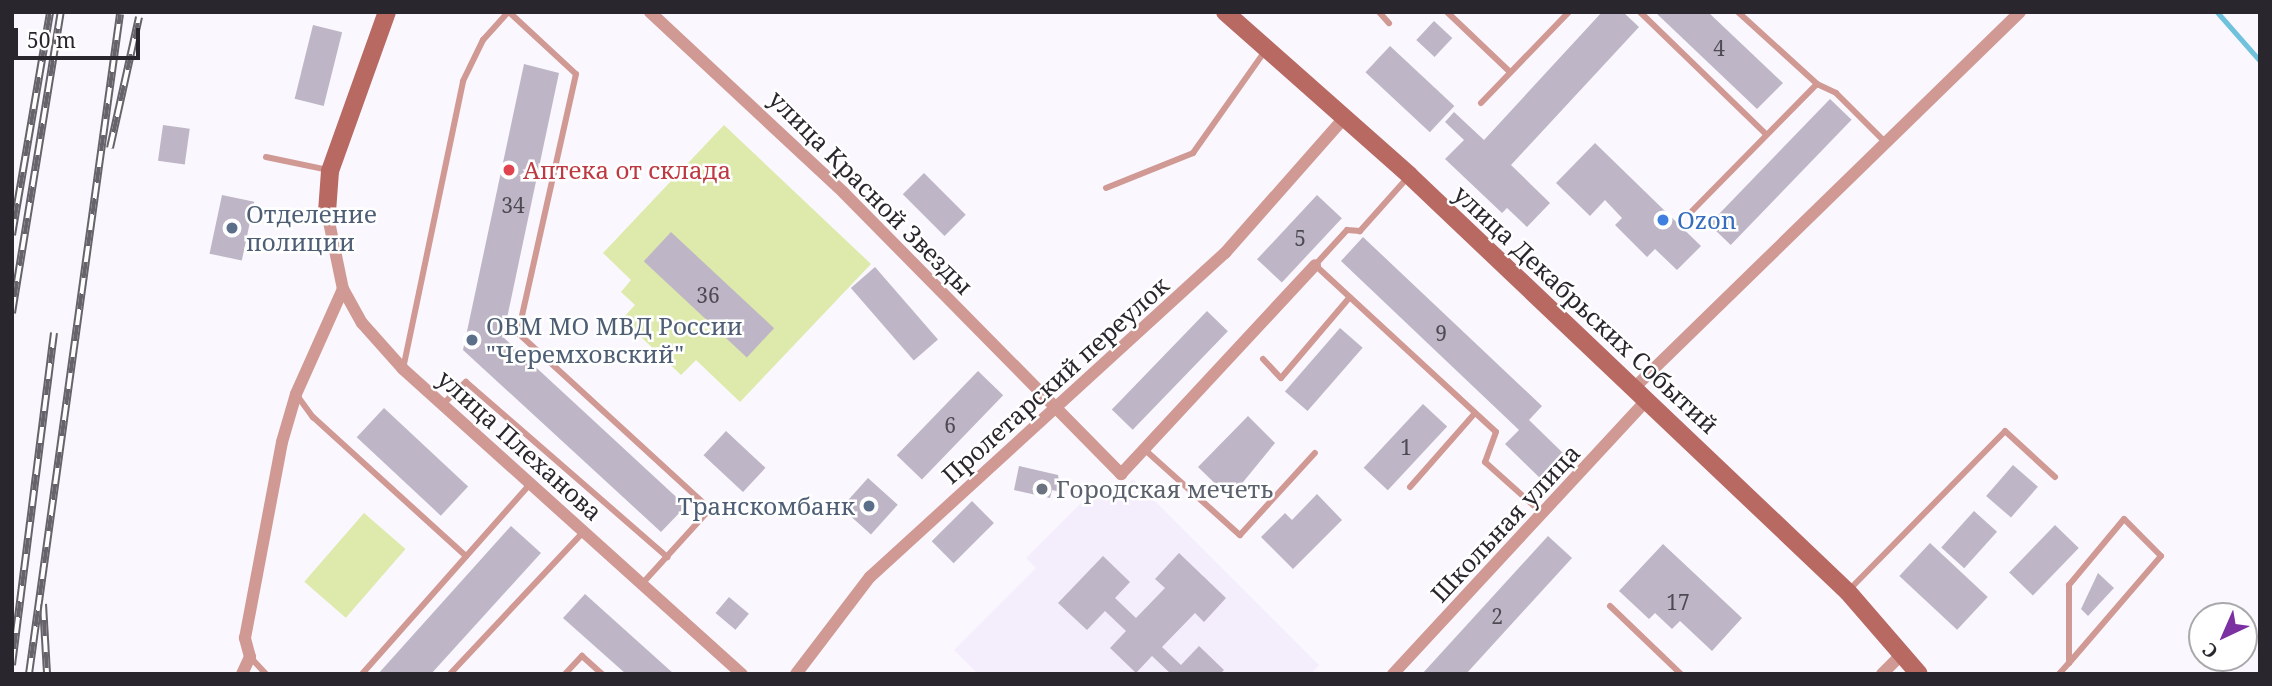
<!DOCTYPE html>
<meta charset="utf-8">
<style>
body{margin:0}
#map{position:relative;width:2272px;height:686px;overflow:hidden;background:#faf7fe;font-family:"Noto Serif",serif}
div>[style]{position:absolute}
.built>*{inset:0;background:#f4edfc}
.green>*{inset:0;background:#deeaab;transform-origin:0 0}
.stream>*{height:5px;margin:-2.5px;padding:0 2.5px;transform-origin:2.5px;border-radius:2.5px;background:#70c2dc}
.building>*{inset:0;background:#beb6c6;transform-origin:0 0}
.lane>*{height:6px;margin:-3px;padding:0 3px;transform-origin:3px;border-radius:3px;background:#d09993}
.street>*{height:12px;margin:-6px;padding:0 6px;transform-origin:6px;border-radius:6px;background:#d09993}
.secondary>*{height:18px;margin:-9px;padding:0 9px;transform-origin:9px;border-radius:9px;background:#b76962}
.rail>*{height:8px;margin-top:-4px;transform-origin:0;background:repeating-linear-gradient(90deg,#fff 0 16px,#66636a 0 32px);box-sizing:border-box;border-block:2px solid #66636a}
.dots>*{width:19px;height:19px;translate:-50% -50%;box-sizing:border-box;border:4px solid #fff;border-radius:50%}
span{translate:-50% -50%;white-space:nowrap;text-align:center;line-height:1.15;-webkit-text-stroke:5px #fff;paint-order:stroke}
.number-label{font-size:21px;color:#4e4a53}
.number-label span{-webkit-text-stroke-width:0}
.health-label{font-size:24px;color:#be3a42}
.left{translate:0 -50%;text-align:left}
.street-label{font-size:24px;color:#29262d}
.service-label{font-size:24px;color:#4e5e75}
.right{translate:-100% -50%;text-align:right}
.shop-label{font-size:24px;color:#366cbe}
.worship-label{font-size:24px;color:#5b616d}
.frame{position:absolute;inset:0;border:14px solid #29262d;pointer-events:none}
.north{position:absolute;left:2188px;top:602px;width:70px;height:70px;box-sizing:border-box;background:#fff;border:2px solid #a9a8ab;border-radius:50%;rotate:224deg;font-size:19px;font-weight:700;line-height:28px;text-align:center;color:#29262d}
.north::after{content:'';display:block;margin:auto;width:24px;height:32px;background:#7c31a3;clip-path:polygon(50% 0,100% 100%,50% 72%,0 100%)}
.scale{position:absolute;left:14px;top:28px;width:126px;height:32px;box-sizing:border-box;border:4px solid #29262d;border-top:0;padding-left:9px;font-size:21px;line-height:24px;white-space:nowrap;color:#29262d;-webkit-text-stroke:5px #fff;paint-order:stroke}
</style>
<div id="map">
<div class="built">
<div style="clip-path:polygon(1133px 479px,1319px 665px,1311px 674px,978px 674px,954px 650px,1036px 568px,1026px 558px,1097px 487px,1112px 501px)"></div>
</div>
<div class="green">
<div style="clip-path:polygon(724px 125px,871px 264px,740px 402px,696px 360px,681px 375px,622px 319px,635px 305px,621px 292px,631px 280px,603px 253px)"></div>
<div style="left:364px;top:513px;width:55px;height:91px;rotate:41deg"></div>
</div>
<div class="stream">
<div style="left:2217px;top:12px;width:65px;rotate:48.7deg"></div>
</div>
<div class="building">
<div style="clip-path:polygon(1602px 12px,1623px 12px,1639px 27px,1511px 165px,1550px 203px,1527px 227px,1507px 208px,1502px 213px,1445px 159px,1464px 140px,1445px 122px,1454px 112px,1484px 140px)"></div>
<div style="clip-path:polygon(1655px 12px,1708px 12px,1783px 83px,1757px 109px)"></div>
<div style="left:1434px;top:21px;width:25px;height:26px;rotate:43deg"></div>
<div style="left:313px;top:25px;width:30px;height:76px;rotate:14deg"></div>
<div style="left:1390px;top:46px;width:88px;height:36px;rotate:43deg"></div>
<div style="clip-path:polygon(524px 64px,559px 73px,503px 337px,686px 506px,661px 532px,463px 350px)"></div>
<div style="left:1830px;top:99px;width:30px;height:174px;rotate:44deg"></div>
<div style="left:163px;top:125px;width:27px;height:36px;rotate:8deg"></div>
<div style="clip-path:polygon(1595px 143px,1701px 246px,1677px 270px,1655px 249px,1647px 257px,1615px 225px,1622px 218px,1605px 200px,1590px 216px,1556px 183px)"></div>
<div style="left:924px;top:173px;width:59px;height:30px;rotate:45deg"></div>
<div style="left:222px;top:195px;width:33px;height:60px;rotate:12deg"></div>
<div style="left:1317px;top:195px;width:34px;height:88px;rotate:43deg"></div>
<div style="left:671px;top:232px;width:141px;height:40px;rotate:43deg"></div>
<div style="clip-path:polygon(1363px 237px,1542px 406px,1529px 420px,1565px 455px,1542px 480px,1505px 444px,1519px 430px,1341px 261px)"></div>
<div style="left:875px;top:267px;width:96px;height:32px;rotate:49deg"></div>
<div style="left:1207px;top:311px;width:29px;height:137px;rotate:44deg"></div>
<div style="left:1340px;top:328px;width:30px;height:84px;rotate:41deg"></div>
<div style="left:978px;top:371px;width:35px;height:117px;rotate:44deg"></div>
<div style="left:1423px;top:404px;width:33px;height:87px;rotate:43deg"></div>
<div style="left:384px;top:408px;width:115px;height:40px;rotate:43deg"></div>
<div style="clip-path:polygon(1248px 416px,1275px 443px,1230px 498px,1198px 467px)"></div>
<div style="left:726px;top:431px;width:54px;height:33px;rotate:43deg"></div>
<div style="left:2013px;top:465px;width:33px;height:41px;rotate:41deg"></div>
<div style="clip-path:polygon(1019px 466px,1058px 475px,1061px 492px,1052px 490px,1050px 498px,1014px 490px)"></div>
<div style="left:868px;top:478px;width:40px;height:40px;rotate:42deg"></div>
<div style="clip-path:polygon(1317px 494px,1342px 520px,1293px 569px,1261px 537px,1285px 513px,1292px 520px)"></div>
<div style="left:972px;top:501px;width:31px;height:57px;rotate:45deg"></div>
<div style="left:1974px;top:511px;width:31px;height:49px;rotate:42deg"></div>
<div style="left:2055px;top:525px;width:33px;height:66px;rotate:44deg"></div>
<div style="clip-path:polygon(511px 526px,541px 553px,431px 674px,378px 674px)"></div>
<div style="clip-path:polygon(1548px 536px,1572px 558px,1466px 674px,1422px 674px)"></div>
<div style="left:1930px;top:543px;width:79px;height:45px;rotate:43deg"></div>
<div style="clip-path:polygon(1663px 544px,1742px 618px,1712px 651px,1680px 621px,1672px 629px,1655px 613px,1649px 619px,1619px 591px)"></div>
<div style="clip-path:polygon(1179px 553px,1226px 598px,1204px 622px,1195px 613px,1162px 647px,1181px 665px,1199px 646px,1224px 670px,1220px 674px,1171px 674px,1152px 656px,1136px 673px,1110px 648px,1126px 631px,1105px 611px,1087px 630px,1058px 603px,1103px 556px,1130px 582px,1115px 598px,1136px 618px,1165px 588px,1155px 579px)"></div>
<div style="clip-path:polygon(2098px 573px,2114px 588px,2088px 616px,2081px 609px)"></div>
<div style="clip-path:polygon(585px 594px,674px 674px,626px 674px,563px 618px)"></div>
<div style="left:729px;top:597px;width:26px;height:21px;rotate:40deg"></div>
</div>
<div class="lane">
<div style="left:509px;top:12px;width:91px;rotate:42.8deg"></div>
<div style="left:576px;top:74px;width:265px;rotate:102.6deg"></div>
<div style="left:518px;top:333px;width:260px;rotate:42.5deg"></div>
<div style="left:710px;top:509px;width:100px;rotate:132.2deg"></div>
<div style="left:1379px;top:12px;width:15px;rotate:48deg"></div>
<div style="left:1447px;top:12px;width:87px;rotate:43.6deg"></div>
<div style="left:1640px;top:12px;width:175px;rotate:44.1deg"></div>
<div style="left:1738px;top:12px;width:107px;rotate:42.3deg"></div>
<div style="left:1481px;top:103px;width:127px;rotate:-46deg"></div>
<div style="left:266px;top:157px;width:63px;rotate:11.8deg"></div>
<div style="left:1409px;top:176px;width:74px;rotate:131.7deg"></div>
<div style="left:1360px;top:231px;width:13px;rotate:-176deg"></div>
<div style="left:1347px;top:230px;width:47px;rotate:132.4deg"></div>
<div style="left:1315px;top:265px;width:246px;rotate:42.7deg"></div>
<div style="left:1496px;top:432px;width:32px;rotate:110deg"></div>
<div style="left:1485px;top:462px;width:76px;rotate:41.8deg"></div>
<div style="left:1106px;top:188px;width:94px;rotate:-21.9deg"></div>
<div style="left:1193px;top:153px;width:125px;rotate:-54.8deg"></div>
<div style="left:1692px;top:211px;width:178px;rotate:-45.5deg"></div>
<div style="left:1817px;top:84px;width:21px;rotate:25deg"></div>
<div style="left:1836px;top:93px;width:71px;rotate:45deg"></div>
<div style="left:1263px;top:359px;width:26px;rotate:47deg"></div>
<div style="left:1281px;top:378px;width:106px;rotate:-49.6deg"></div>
<div style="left:403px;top:369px;width:294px;rotate:-78.2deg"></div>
<div style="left:463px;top:81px;width:46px;rotate:-64deg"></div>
<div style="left:483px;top:40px;width:38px;rotate:-48deg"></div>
<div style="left:296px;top:394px;width:29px;rotate:54deg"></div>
<div style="left:313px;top:417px;width:207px;rotate:42.3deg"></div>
<div style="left:443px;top:404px;width:32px;rotate:-44deg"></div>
<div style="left:466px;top:382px;width:267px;rotate:41deg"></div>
<div style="left:1144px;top:449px;width:129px;rotate:41.9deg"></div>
<div style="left:1240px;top:535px;width:111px;rotate:-47.6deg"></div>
<div style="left:1410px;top:487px;width:98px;rotate:-48.7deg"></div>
<div style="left:1848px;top:591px;width:224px;rotate:-45.5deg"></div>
<div style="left:2005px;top:431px;width:68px;rotate:42.6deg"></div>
<div style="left:1610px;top:606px;width:98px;rotate:43.8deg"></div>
<div style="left:251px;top:658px;width:22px;rotate:47deg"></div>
<div style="left:362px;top:674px;width:254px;rotate:-48.5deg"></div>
<div style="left:450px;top:674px;width:197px;rotate:-46.8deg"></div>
<div style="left:565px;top:674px;width:25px;rotate:-47deg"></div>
<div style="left:582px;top:656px;width:27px;rotate:42deg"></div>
<div style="left:2059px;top:674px;width:15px;rotate:-48deg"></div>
<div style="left:2069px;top:663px;width:141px;rotate:-49.3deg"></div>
<div style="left:2161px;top:556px;width:52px;rotate:-135deg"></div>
<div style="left:2124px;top:519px;width:86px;rotate:129.8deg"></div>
<div style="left:2069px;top:585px;width:78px;rotate:90deg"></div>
</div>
<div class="street">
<div style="left:650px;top:12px;width:265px;rotate:43deg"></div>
<div style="left:844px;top:193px;width:395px;rotate:45.4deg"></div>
<div style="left:1121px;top:474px;width:285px;rotate:-47.1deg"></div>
<div style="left:327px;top:212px;width:79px;rotate:78.3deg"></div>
<div style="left:343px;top:289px;width:39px;rotate:61deg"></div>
<div style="left:362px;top:323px;width:62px;rotate:48.3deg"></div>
<div style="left:403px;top:369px;width:456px;rotate:42deg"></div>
<div style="left:1634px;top:388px;width:539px;rotate:-44.25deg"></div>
<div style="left:242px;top:674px;width:19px;rotate:-65deg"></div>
<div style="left:250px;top:657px;width:20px;rotate:-105deg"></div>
<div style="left:245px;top:638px;width:199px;rotate:-79.3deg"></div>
<div style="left:282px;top:442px;width:50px;rotate:-73.7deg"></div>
<div style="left:296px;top:394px;width:115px;rotate:-65.9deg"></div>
<div style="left:796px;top:674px;width:122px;rotate:-52.7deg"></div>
<div style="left:870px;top:577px;width:481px;rotate:-42.4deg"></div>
<div style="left:1225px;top:253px;width:181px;rotate:-48.6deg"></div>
<div style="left:1393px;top:674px;width:374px;rotate:-47.2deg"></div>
<div style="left:1882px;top:674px;width:28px;rotate:-45deg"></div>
</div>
<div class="secondary">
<div style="left:1225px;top:12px;width:246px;rotate:41.5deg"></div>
<div style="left:1409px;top:175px;width:605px;rotate:43.53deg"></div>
<div style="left:1848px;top:592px;width:108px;rotate:49.1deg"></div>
<div style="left:327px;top:212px;width:41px;rotate:-85.8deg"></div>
<div style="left:330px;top:171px;width:169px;rotate:-70.3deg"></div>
</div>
<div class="rail">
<div style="left:110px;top:148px;width:134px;rotate:-77.5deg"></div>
<div style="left:12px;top:235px;width:226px;rotate:-80.3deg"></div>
<div style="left:12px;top:313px;width:305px;rotate:-80.8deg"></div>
<div style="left:43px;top:604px;width:70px;rotate:86.7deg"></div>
<div style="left:12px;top:665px;width:335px;rotate:-82.8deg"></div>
<div style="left:29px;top:674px;width:666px;rotate:-82.15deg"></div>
</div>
<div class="dots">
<div style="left:509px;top:170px;background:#e0444e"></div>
<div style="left:1663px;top:220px;background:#3f7fe0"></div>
<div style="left:232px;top:228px;background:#5c6f8a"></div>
<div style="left:472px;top:340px;background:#5c6f8a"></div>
<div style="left:1042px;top:489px;background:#6b7280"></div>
<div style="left:869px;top:506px;background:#5c6f8a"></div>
</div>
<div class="number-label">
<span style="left:1719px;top:48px">4</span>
<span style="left:513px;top:205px">34</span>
<span style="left:1300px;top:238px">5</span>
<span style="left:708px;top:295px">36</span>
<span style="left:1441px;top:333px">9</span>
<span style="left:950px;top:425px">6</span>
<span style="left:1406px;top:447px">1</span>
<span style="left:1678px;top:602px">17</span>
<span style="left:1497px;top:616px">2</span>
</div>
<div class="health-label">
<span class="left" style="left:523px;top:170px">Аптека от склада</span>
</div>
<div class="street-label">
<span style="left:871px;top:192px;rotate:45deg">улица Красной Звезды</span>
<span style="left:1586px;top:309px;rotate:43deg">улица Декабрьских Событий</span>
<span style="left:1055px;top:380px;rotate:-42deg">Пролетарский переулок</span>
<span style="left:520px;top:445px;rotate:42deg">улица Плеханова</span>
<span style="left:1505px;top:523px;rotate:-47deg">Школьная улица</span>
</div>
<div class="service-label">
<span class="left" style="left:246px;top:228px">Отделение<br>полиции</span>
<span class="left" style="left:486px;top:340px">ОВМ МО МВД России<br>"Черемховский"</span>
<span class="right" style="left:855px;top:506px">Транскомбанк</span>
</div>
<div class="shop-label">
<span class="left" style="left:1677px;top:220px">Ozon</span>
</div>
<div class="worship-label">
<span class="left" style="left:1056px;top:489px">Городская мечеть</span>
</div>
<div class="frame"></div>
<div class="north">С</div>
<div class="scale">50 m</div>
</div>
